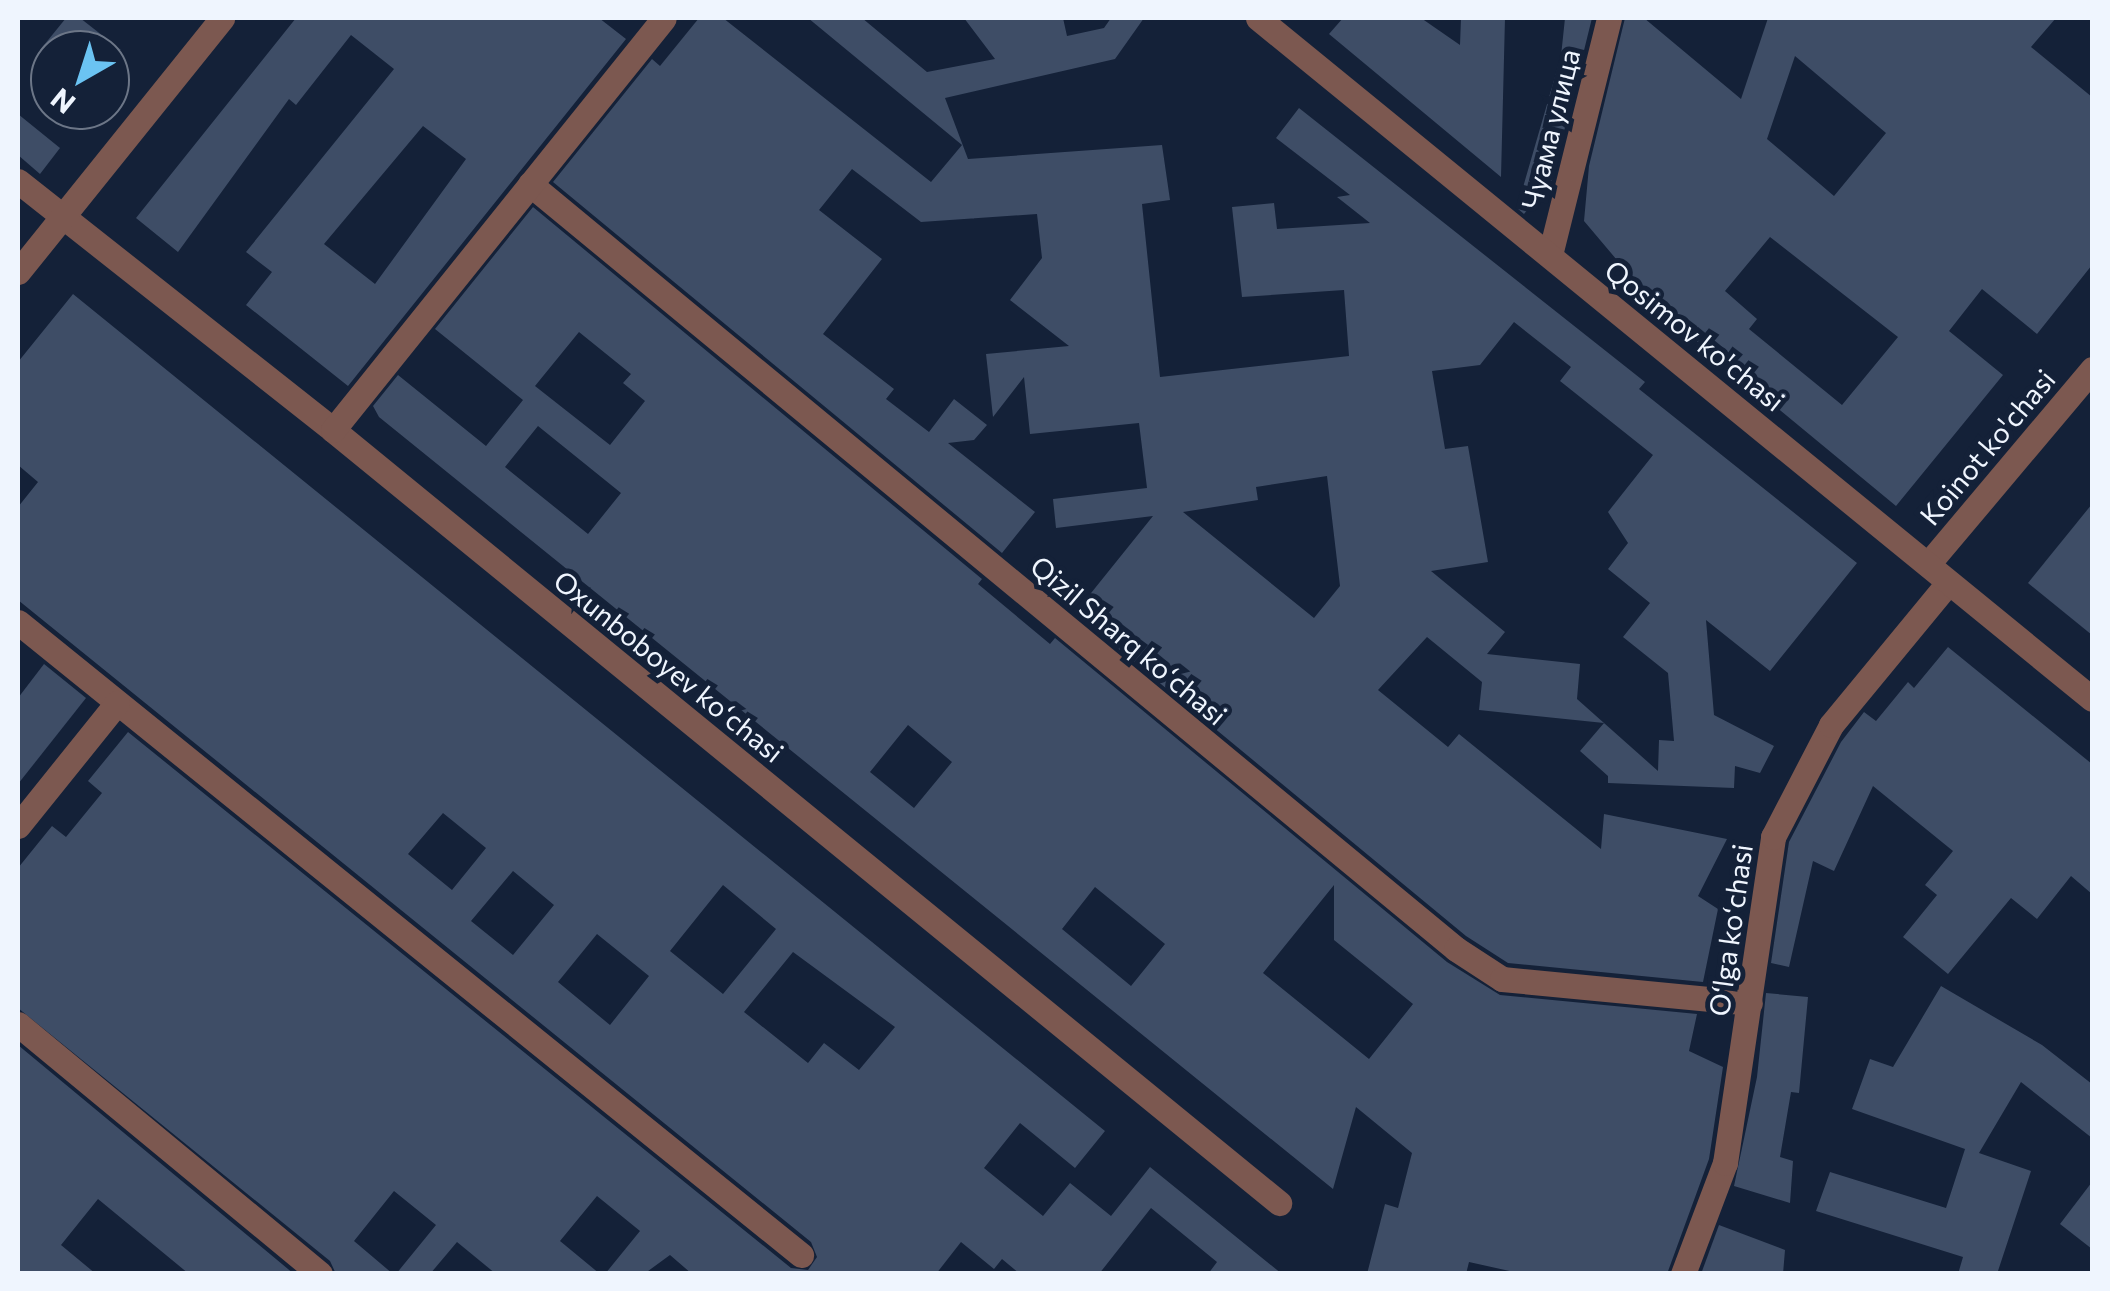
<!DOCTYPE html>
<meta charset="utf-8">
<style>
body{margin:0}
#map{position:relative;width:2110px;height:1291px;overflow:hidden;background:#142138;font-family:Commissioner,sans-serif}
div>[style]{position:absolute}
.building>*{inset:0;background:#3e4d66}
.minor>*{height:25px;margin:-12.5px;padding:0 12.5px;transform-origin:12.5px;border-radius:12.5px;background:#7c5850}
.tertiary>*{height:25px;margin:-12.5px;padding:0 12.5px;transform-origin:12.5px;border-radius:12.5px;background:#7c5850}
span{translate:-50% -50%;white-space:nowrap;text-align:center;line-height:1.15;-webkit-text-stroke:10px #142138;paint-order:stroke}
.street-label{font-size:28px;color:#eff5fe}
.frame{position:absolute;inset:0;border:20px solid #eff5fe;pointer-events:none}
.north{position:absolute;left:30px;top:30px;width:100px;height:100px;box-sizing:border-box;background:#142138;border:2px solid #6c7687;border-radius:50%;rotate:219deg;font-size:28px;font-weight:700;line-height:40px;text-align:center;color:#eff5fe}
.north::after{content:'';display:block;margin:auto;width:35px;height:45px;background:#6bc3f2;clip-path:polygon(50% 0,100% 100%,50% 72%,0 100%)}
</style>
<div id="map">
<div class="building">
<div style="clip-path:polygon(66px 18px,80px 18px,121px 50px,40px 50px)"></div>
<div style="clip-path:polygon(evenodd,296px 18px,599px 18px,626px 39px,348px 386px,246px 305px,272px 272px,246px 252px,394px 69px,351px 35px,296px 105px,289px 99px,178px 252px,136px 218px,296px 18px,423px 126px,466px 159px,375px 284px,324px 244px,423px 126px)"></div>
<div style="clip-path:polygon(evenodd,699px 18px,723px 18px,931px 182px,962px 145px,808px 18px,862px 18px,927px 72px,995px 59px,964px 18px,1063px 18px,1067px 36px,1104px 28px,1111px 18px,1144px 18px,1115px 59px,945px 98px,968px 159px,1162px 145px,1170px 200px,1142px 204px,1160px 377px,1349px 356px,1344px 290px,1242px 297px,1232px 207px,1274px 203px,1277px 229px,1370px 223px,1337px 197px,1350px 195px,1276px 138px,1299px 108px,1645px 382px,1639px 389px,1857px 563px,1770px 671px,1706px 620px,1714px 715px,1774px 746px,1760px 773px,1735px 766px,1734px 788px,1608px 783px,1608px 776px,1580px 751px,1604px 723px,1479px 710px,1482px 682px,1427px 637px,1378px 690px,1448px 747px,1459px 734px,1601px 849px,1604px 814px,1727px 839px,1698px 896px,1718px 909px,1703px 982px,1508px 963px,1466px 936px,1075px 613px,1153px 516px,1056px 528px,1053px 499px,1147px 488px,1139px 423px,1030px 434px,1024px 377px,993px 417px,986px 354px,1069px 346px,1010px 300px,1042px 258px,1037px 214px,921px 222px,852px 169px,819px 210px,882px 259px,823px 334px,894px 389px,886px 399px,929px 432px,954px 399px,987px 425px,974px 440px,948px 443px,1035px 512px,1002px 553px,553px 182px,652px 59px,660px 66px,699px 18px,1514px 322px,1571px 367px,1560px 381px,1653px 455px,1608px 512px,1628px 543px,1608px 569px,1650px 603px,1623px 637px,1668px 673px,1674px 741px,1659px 740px,1658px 771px,1577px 699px,1580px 664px,1487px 654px,1505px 632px,1431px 571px,1488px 562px,1468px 446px,1445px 449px,1432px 371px,1480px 365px,1514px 322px,699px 18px,1327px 476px,1340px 586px,1314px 618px,1183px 512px,1258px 500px,1256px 487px,1327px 476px)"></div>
<div style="clip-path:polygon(1343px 18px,1421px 18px,1460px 45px,1461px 18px,1505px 18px,1501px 177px,1329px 34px)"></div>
<div style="clip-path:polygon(1565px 18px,1592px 18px,1552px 180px,1524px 214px,1517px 208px,1561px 56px)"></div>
<div style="clip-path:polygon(evenodd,1625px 18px,1644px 18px,1741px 99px,1768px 18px,2056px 18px,2031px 47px,2092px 97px,2092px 265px,2037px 334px,1982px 289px,1949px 331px,2003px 375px,1896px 506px,1660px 311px,1584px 221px,1589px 166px,1625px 18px,1795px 56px,1886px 133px,1834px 196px,1767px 139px,1795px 56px,1625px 18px,1770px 237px,1898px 337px,1842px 405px,1749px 329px,1757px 319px,1725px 291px,1770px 237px)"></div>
<div style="clip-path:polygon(18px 114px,60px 148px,40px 174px,18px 155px)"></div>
<div style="clip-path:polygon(evenodd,533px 207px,982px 579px,978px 584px,1050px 644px,1055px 638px,1447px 962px,1500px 995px,1697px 1014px,1689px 1051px,1723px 1067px,1709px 1159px,1667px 1274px,1523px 1274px,1469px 1262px,1466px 1274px,1367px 1274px,1385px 1204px,1398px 1208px,1412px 1153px,1356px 1107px,1333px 1189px,379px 417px,373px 406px,398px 375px,486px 446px,523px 400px,435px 329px,533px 207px,579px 332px,631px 374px,623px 383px,645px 401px,610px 445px,535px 386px,579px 332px,533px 207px,538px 426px,621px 493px,588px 534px,505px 467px,538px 426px,533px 207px,908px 725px,952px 762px,914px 808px,870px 772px,908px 725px,533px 207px,1334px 885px,1334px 940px,1413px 1004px,1369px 1059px,1263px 973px,1334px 885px,533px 207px,1095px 887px,1165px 944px,1131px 986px,1062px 929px,1095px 887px)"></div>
<div style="clip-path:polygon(evenodd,73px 294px,1105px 1131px,1075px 1168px,1020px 1123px,984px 1168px,1043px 1216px,1070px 1183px,1111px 1216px,1150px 1167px,1282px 1274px,1208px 1274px,1217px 1262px,1151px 1208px,1099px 1274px,1020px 1274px,1002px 1259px,994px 1269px,961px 1242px,936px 1274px,692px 1274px,670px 1255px,644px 1274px,605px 1274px,640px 1231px,597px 1196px,560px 1241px,600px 1274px,496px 1274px,457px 1242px,430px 1274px,396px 1274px,436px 1225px,394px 1191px,354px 1241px,393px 1274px,336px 1274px,330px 1261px,18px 1008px,18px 868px,52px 826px,66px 837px,102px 793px,88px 781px,128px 732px,791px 1268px,808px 1270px,817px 1257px,811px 1242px,18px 600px,18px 507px,38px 482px,18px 465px,18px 362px,73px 294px,443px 813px,486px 848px,452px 890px,408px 854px,443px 813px,73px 294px,513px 871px,554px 905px,513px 955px,471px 921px,513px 871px,73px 294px,723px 885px,776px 929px,723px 994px,670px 951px,723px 885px,73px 294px,597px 934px,649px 976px,610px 1025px,558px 982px,597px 934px,73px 294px,793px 952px,895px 1027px,859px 1070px,824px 1043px,808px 1063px,744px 1012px,793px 952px)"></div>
<div style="clip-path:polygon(2092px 504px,2092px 635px,2028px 583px)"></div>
<div style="clip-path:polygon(1948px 647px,2092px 764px,2092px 894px,2071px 876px,2037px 919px,2011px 898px,1948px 974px,1903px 937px,1937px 895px,1925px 885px,1953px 851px,1873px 786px,1834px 871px,1813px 861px,1789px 967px,1771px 963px,1789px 842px,1841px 742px,1864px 712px,1876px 721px,1908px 682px,1914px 688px)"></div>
<div style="clip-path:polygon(44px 664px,86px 698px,18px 784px,18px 698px)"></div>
<div style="clip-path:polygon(1941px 986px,2042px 1045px,2092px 1084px,2092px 1138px,2021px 1082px,1979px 1153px,2031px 1171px,1997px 1274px,1958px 1274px,1963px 1257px,1816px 1211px,1830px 1172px,1946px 1208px,1965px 1149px,1852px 1109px,1870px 1059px,1893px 1067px)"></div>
<div style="clip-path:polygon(1766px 993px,1808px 997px,1799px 1093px,1791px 1092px,1780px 1157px,1793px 1161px,1790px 1203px,1734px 1186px,1757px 1077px)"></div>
<div style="clip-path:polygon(18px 1045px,294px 1274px,189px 1274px,98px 1199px,61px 1245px,96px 1274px,18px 1274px)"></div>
<div style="clip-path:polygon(2092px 1182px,2092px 1249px,2060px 1224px)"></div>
<div style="clip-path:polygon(1719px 1225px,1785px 1250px,1783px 1274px,1701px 1274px)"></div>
</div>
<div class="minor">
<div style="left:18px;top:181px;width:402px;rotate:38.3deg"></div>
<div style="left:333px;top:430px;width:1222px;rotate:39.25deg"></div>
<div style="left:530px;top:184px;width:1201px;rotate:39.56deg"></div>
<div style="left:1456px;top:949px;width:55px;rotate:33.1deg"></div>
<div style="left:1502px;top:979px;width:249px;rotate:5.5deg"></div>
<div style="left:1550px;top:255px;width:244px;rotate:-76deg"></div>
<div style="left:333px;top:430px;width:528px;rotate:-51.22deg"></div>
<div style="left:1928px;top:564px;width:255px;rotate:-49.9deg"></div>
<div style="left:18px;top:622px;width:1007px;rotate:38.95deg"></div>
<div style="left:18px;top:826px;width:158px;rotate:-51.2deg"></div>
<div style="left:18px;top:1024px;width:392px;rotate:39.6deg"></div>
<div style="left:1683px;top:1274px;width:119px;rotate:-69.3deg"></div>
<div style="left:1725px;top:1163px;width:330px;rotate:-81.6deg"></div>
<div style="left:1773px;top:837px;width:126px;rotate:-62.6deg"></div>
<div style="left:1831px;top:725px;width:184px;rotate:-50.5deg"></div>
</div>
<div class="tertiary">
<div style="left:1258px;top:18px;width:1077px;rotate:39.23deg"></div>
<div style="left:18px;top:272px;width:326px;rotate:-51.2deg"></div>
</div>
<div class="street-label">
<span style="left:1550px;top:129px;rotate:-76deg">Чуама улица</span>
<span style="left:1695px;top:335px;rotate:39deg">Qosimov ko'chasi</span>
<span style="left:1987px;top:447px;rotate:-50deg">Koinot ko'chasi</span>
<span style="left:1129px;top:640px;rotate:40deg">Qizil Sharq koʻchasi</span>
<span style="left:669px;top:666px;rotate:39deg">Oxunboboyev koʻchasi</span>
<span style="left:1730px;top:930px;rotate:-82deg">Oʻlga koʻchasi</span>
</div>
<div class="frame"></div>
<div class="north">N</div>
</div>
